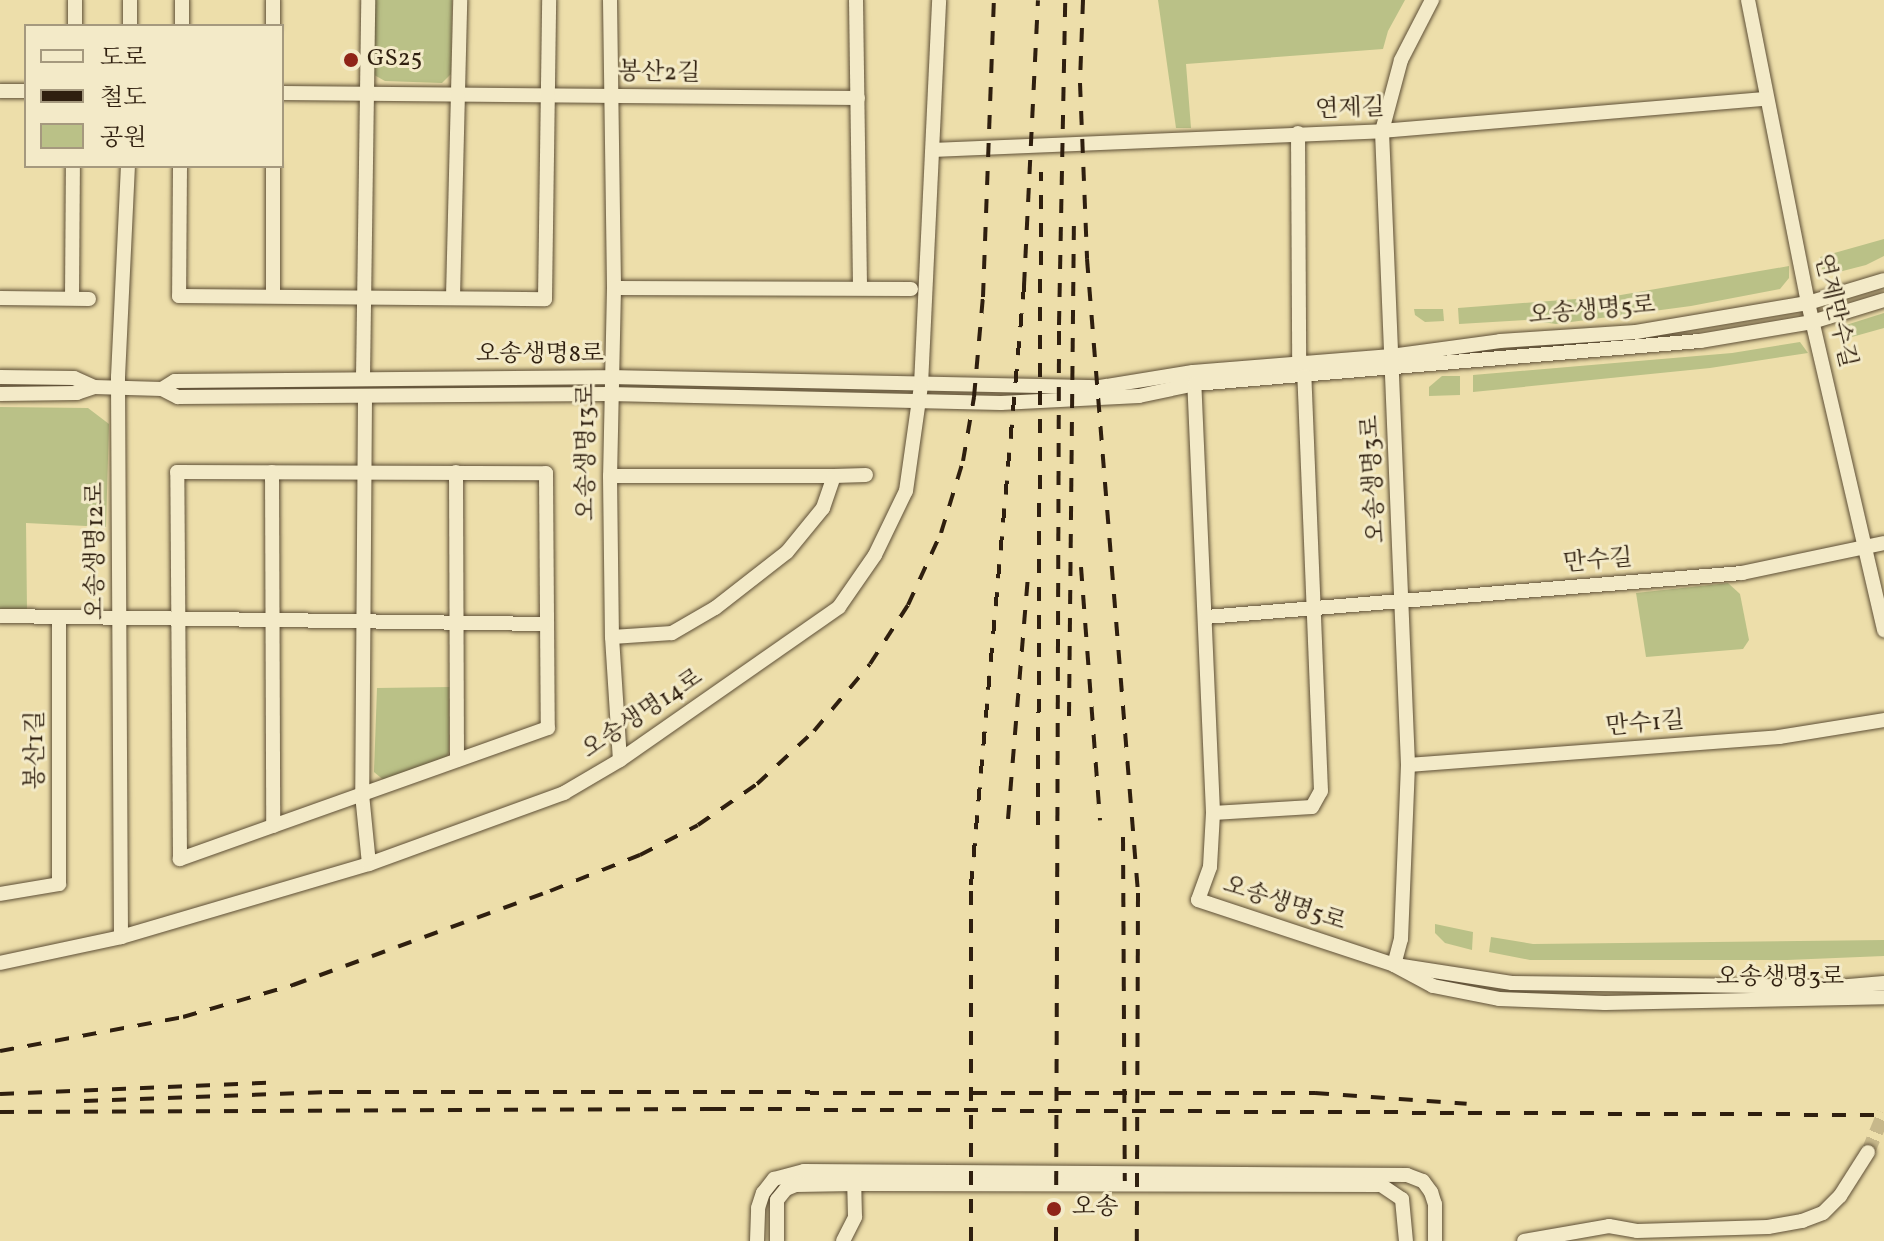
<!DOCTYPE html>
<meta charset="utf-8">
<style>
body{margin:0}
#map{position:relative;width:1884px;height:1241px;overflow:hidden;background:#eddeaa;font-family:Vollkorn,"Noto Serif KR",serif}
div>[style]{position:absolute}
.green>*{inset:0;background:#bac187}
.minor-tunnel>*{height:14px;margin-top:-7px;transform-origin:0;background:repeating-linear-gradient(90deg,#c7b88b 0 14px,transparent 0 21px)}
.roads{filter:drop-shadow(0 0 2px #5e4f36) drop-shadow(0 0 2px #5e4f36)}
.minor>*{height:14px;margin:-7px;padding:0 7px;transform-origin:7px;border-radius:7px;background:#f3eac8}
.rail>*{height:4px;margin-top:-2px;transform-origin:0;background:repeating-linear-gradient(90deg,#2f1f0f 0 14px,transparent 0 28px)}
.dots>*{width:22px;height:22px;translate:-50% -50%;box-sizing:border-box;border:4px solid #f3eac8;border-radius:50%}
span{translate:-50% -50%;white-space:nowrap;text-align:center;line-height:1.15;-webkit-text-stroke:6px #f3eac8;paint-order:stroke}
.poi-label{font-size:24px;color:#2f1f0f}
.left{translate:0 -50%;text-align:left}
.street-label{font-size:24px;color:#2f1f0f}
.legend{position:absolute;left:24px;top:24px;width:260px;height:144px;box-sizing:border-box;background:#f3eac8;border:2px solid #a5997e;margin:0;padding:10px 14px;list-style:none;font-size:24px;color:#2f1f0f}
.legend li{display:flex;align-items:center;gap:16px;height:40px}
.legend b{width:40px;border:2px solid #a5997e}
</style>
<div id="map">
<div class="green">
<div style="clip-path:polygon(368px 0,452px 0,451px 74px,442px 83px,385px 81px,367px 71px)"></div>
<div style="clip-path:polygon(1158px 0,1405px 0,1388px 31px,1383px 49px,1186px 64px,1191px 128px,1176px 128px)"></div>
<div style="clip-path:polygon(1884px 239px,1884px 256px,1866px 265px,1831px 274px,1822px 269px,1820px 257px)"></div>
<div style="clip-path:polygon(1789px 266px,1789px 278px,1780px 289px,1691px 306px,1556px 324px,1528px 320px,1459px 324px,1458px 308px,1615px 296px)"></div>
<div style="clip-path:polygon(1414px 309px,1443px 309px,1444px 321px,1425px 322px,1415px 315px)"></div>
<div style="clip-path:polygon(1884px 313px,1884px 328px,1841px 340px,1840px 335px,1846px 325px)"></div>
<div style="clip-path:polygon(1800px 342px,1808px 353px,1710px 368px,1473px 392px,1473px 375px,1732px 353px)"></div>
<div style="clip-path:polygon(1442px 376px,1460px 376px,1460px 395px,1429px 396px,1429px 387px)"></div>
<div style="clip-path:polygon(0 407px,88px 408px,109px 424px,106px 527px,26px 523px,27px 610px,0 609px)"></div>
<div style="clip-path:polygon(1728px 583px,1740px 594px,1749px 640px,1743px 649px,1646px 657px,1636px 593px)"></div>
<div style="clip-path:polygon(450px 687px,449px 752px,446px 758px,386px 782px,374px 772px,377px 688px)"></div>
<div style="clip-path:polygon(1435px 924px,1473px 932px,1472px 950px,1445px 943px,1435px 933px)"></div>
<div style="clip-path:polygon(1491px 937px,1533px 944px,1884px 940px,1884px 956px,1787px 960px,1530px 960px,1489px 952px)"></div>
</div>
<div class="minor-tunnel">
<div style="left:1868px;top:1152px;width:42px;rotate:-67.7deg"></div>
</div>
<div class="roads">
<div class="minor">
<div style="left:130px;top:0;width:26px;rotate:90deg"></div>
<div style="left:610px;top:0;width:288px;rotate:89.2deg"></div>
<div style="left:614px;top:288px;width:188px;rotate:91.2deg"></div>
<div style="left:610px;top:476px;width:161px;rotate:89.3deg"></div>
<div style="left:612px;top:637px;width:123px;rotate:86.3deg"></div>
<div style="left:856px;top:0;width:288px;rotate:89.2deg"></div>
<div style="left:1748px;top:0;width:309px;rotate:78.8deg"></div>
<div style="left:1808px;top:303px;width:336px;rotate:76.9deg"></div>
<div style="left:75px;top:26px;width:26px;rotate:-90deg"></div>
<div style="left:182px;top:26px;width:26px;rotate:-90deg"></div>
<div style="left:273px;top:26px;width:26px;rotate:-90deg"></div>
<div style="left:0;top:91px;width:26px"></div>
<div style="left:282px;top:93px;width:576px;rotate:0.5deg"></div>
<div style="left:1298px;top:133px;width:229px;rotate:89.7deg"></div>
<div style="left:933px;top:150px;width:449px;rotate:-2.4deg"></div>
<div style="left:1382px;top:131px;width:386px;rotate:-4.8deg"></div>
<div style="left:180px;top:166px;width:130px;rotate:90.4deg"></div>
<div style="left:179px;top:296px;width:366px;rotate:0.5deg"></div>
<div style="left:545px;top:299px;width:299px;rotate:-89.2deg"></div>
<div style="left:614px;top:288px;width:297px;rotate:0.2deg"></div>
<div style="left:273px;top:296px;width:130px;rotate:-90deg"></div>
<div style="left:453px;top:297px;width:297px;rotate:-88.6deg"></div>
<div style="left:0;top:298px;width:89px;rotate:0.6deg"></div>
<div style="left:72px;top:298px;width:132px;rotate:-89.6deg"></div>
<div style="left:0;top:377px;width:74px;rotate:0.8deg"></div>
<div style="left:74px;top:378px;width:22px;rotate:24deg"></div>
<div style="left:1194px;top:377px;width:436px;rotate:87.5deg"></div>
<div style="left:1213px;top:813px;width:54px;rotate:93.2deg"></div>
<div style="left:1210px;top:867px;width:35px;rotate:110deg"></div>
<div style="left:1198px;top:900px;width:206px;rotate:18.3deg"></div>
<div style="left:1394px;top:965px;width:44px;rotate:28.3deg"></div>
<div style="left:1433px;top:986px;width:67px;rotate:11.1deg"></div>
<div style="left:1499px;top:999px;width:106px;rotate:2.2deg"></div>
<div style="left:1605px;top:1003px;width:279px;rotate:-1.2deg"></div>
<div style="left:363px;top:378px;width:378px;rotate:-89.2deg"></div>
<div style="left:162px;top:389px;width:15px;rotate:-32deg"></div>
<div style="left:175px;top:381px;width:434px;rotate:-0.5deg"></div>
<div style="left:609px;top:377px;width:491px;rotate:1.2deg"></div>
<div style="left:1100px;top:387px;width:94px;rotate:-9.2deg"></div>
<div style="left:1193px;top:372px;width:199px;rotate:-4.6deg"></div>
<div style="left:1391px;top:356px;width:110px;rotate:-7.8deg"></div>
<div style="left:1500px;top:341px;width:136px;rotate:-3.8deg"></div>
<div style="left:1636px;top:332px;width:174px;rotate:-9.6deg"></div>
<div style="left:1808px;top:303px;width:79px;rotate:-16.8deg"></div>
<div style="left:0;top:394px;width:77px;rotate:-0.7deg"></div>
<div style="left:77px;top:393px;width:18px;rotate:-19deg"></div>
<div style="left:94px;top:387px;width:68px;rotate:1.7deg"></div>
<div style="left:162px;top:389px;width:18px;rotate:27deg"></div>
<div style="left:178px;top:397px;width:431px;rotate:-0.4deg"></div>
<div style="left:609px;top:394px;width:392px;rotate:1.3deg"></div>
<div style="left:1001px;top:403px;width:138px;rotate:-2.9deg"></div>
<div style="left:1139px;top:396px;width:57px;rotate:-12.1deg"></div>
<div style="left:1195px;top:384px;width:507px;rotate:-4.87deg"></div>
<div style="left:1700px;top:341px;width:114px;rotate:-9.6deg"></div>
<div style="left:1812px;top:322px;width:75px;rotate:-17deg"></div>
<div style="left:365px;top:397px;width:397px;rotate:90.4deg"></div>
<div style="left:362px;top:794px;width:70px;rotate:84.3deg"></div>
<div style="left:177px;top:472px;width:369px;rotate:0.2deg"></div>
<div style="left:546px;top:473px;width:255px;rotate:89.6deg"></div>
<div style="left:548px;top:728px;width:391px;rotate:160.4deg"></div>
<div style="left:180px;top:859px;width:387px;rotate:-90.4deg"></div>
<div style="left:272px;top:472px;width:354px;rotate:89.8deg"></div>
<div style="left:456px;top:472px;width:288px;rotate:89.8deg"></div>
<div style="left:610px;top:476px;width:224px"></div>
<div style="left:834px;top:476px;width:34px;rotate:109deg"></div>
<div style="left:823px;top:508px;width:57px;rotate:129.3deg"></div>
<div style="left:787px;top:552px;width:91px;rotate:142.1deg"></div>
<div style="left:715px;top:608px;width:50px;rotate:149.8deg"></div>
<div style="left:672px;top:633px;width:60px;rotate:176.2deg"></div>
<div style="left:834px;top:476px;width:32px;rotate:-2deg"></div>
<div style="left:0;top:616px;width:545px;rotate:0.84deg"></div>
<div style="left:1206px;top:617px;width:538px;rotate:-4.69deg"></div>
<div style="left:1742px;top:573px;width:145px;rotate:-11.9deg"></div>
<div style="left:1408px;top:765px;width:372px;rotate:-4.3deg"></div>
<div style="left:1779px;top:737px;width:106px;rotate:-9.2deg"></div>
<div style="left:1213px;top:813px;width:99px;rotate:-3.5deg"></div>
<div style="left:1312px;top:807px;width:18px;rotate:-61deg"></div>
<div style="left:1321px;top:791px;width:415px;rotate:-92.3deg"></div>
<div style="left:0;top:894px;width:60px;rotate:-9.6deg"></div>
<div style="left:59px;top:884px;width:267px;rotate:-90deg"></div>
<div style="left:121px;top:937px;width:560px;rotate:-90.31deg"></div>
<div style="left:118px;top:377px;width:211px;rotate:-87.3deg"></div>
<div style="left:0;top:963px;width:124px;rotate:-12.1deg"></div>
<div style="left:121px;top:937px;width:259px;rotate:-16.4deg"></div>
<div style="left:369px;top:864px;width:208px;rotate:-20deg"></div>
<div style="left:564px;top:793px;width:65px;rotate:-30.5deg"></div>
<div style="left:620px;top:760px;width:267px;rotate:-34.9deg"></div>
<div style="left:839px;top:607px;width:63px;rotate:-55.3deg"></div>
<div style="left:875px;top:555px;width:71px;rotate:-64.2deg"></div>
<div style="left:906px;top:491px;width:107px;rotate:-81.9deg"></div>
<div style="left:921px;top:385px;width:385px;rotate:-87.3deg"></div>
<div style="left:1394px;top:965px;width:27px;rotate:-75deg"></div>
<div style="left:1401px;top:939px;width:174px;rotate:-87.7deg"></div>
<div style="left:1408px;top:765px;width:635px;rotate:-92.35deg"></div>
<div style="left:1382px;top:131px;width:73px;rotate:-75deg"></div>
<div style="left:1401px;top:60px;width:68px;rotate:-62.7deg"></div>
<div style="left:1402px;top:966px;width:111px;rotate:8.8deg"></div>
<div style="left:1512px;top:983px;width:325px;rotate:0.7deg"></div>
<div style="left:1837px;top:987px;width:47px;rotate:-4.9deg"></div>
<div style="left:757px;top:1241px;width:33px;rotate:-88deg"></div>
<div style="left:758px;top:1208px;width:16px;rotate:-72deg"></div>
<div style="left:763px;top:1193px;width:18px;rotate:-52deg"></div>
<div style="left:774px;top:1179px;width:31px;rotate:-15deg"></div>
<div style="left:804px;top:1171px;width:603px;rotate:0.38deg"></div>
<div style="left:1407px;top:1175px;width:17px;rotate:21deg"></div>
<div style="left:1423px;top:1181px;width:14px;rotate:54deg"></div>
<div style="left:1431px;top:1192px;width:13px;rotate:72deg"></div>
<div style="left:1435px;top:1204px;width:37px;rotate:90deg"></div>
<div style="left:777px;top:1241px;width:41px;rotate:-90deg"></div>
<div style="left:777px;top:1200px;width:14px;rotate:-51deg"></div>
<div style="left:786px;top:1189px;width:11px;rotate:-22deg"></div>
<div style="left:796px;top:1185px;width:58px;rotate:-1deg"></div>
<div style="left:854px;top:1184px;width:527px;rotate:0.11deg"></div>
<div style="left:1381px;top:1185px;width:25px;rotate:34deg"></div>
<div style="left:1402px;top:1199px;width:42px;rotate:84.6deg"></div>
<div style="left:843px;top:1241px;width:27px;rotate:-63deg"></div>
<div style="left:855px;top:1217px;width:41px;rotate:-91.4deg"></div>
<div style="left:1524px;top:1241px;width:86px;rotate:-10deg"></div>
<div style="left:1609px;top:1226px;width:28px;rotate:10deg"></div>
<div style="left:1637px;top:1231px;width:131px;rotate:-1.7deg"></div>
<div style="left:1768px;top:1227px;width:35px;rotate:-10deg"></div>
<div style="left:1802px;top:1221px;width:22px;rotate:-21deg"></div>
<div style="left:1823px;top:1213px;width:24px;rotate:-45deg"></div>
<div style="left:1840px;top:1196px;width:52px;rotate:-57.5deg"></div>
</div>
</div>
<div class="rail">
<div style="left:1083px;top:0;width:83px;rotate:92.1deg"></div>
<div style="left:1080px;top:83px;width:176px;rotate:87.7deg"></div>
<div style="left:1087px;top:259px;width:636px;rotate:85.4deg"></div>
<div style="left:1138px;top:893px;width:348px;rotate:90.2deg"></div>
<div style="left:1081px;top:567px;width:254px;rotate:85.7deg"></div>
<div style="left:1069px;top:716px;width:504px;rotate:-89.43deg"></div>
<div style="left:1008px;top:819px;width:244px;rotate:-85.3deg"></div>
<div style="left:1038px;top:825px;width:653px;rotate:-89.74deg"></div>
<div style="left:1123px;top:837px;width:344px;rotate:89.7deg"></div>
<div style="left:0;top:1051px;width:186px;rotate:-10.5deg"></div>
<div style="left:183px;top:1017px;width:115px;rotate:-16.2deg"></div>
<div style="left:293px;top:985px;width:274px;rotate:-20.1deg"></div>
<div style="left:550px;top:891px;width:97px;rotate:-21.8deg"></div>
<div style="left:640px;top:855px;width:65px;rotate:-27.3deg"></div>
<div style="left:698px;top:825px;width:72px;rotate:-34.8deg"></div>
<div style="left:757px;top:784px;width:78px;rotate:-42.9deg"></div>
<div style="left:814px;top:731px;width:87px;rotate:-50.1deg"></div>
<div style="left:870px;top:664px;width:70px;rotate:-57.2deg"></div>
<div style="left:908px;top:605px;width:79px;rotate:-65.4deg"></div>
<div style="left:941px;top:533px;width:75px;rotate:-73deg"></div>
<div style="left:963px;top:461px;width:65px;rotate:-80.2deg"></div>
<div style="left:974px;top:397px;width:100px;rotate:-84.9deg"></div>
<div style="left:983px;top:297px;width:297px;rotate:-87.9deg"></div>
<div style="left:0;top:1094px;width:268px;rotate:-2.4deg"></div>
<div style="left:84px;top:1101px;width:245px;rotate:-2.1deg"></div>
<div style="left:329px;top:1092px;width:986px;rotate:0.06deg"></div>
<div style="left:1315px;top:1093px;width:152px;rotate:4.1deg"></div>
<div style="left:0;top:1112px;width:712px;rotate:-0.24deg"></div>
<div style="left:712px;top:1109px;width:1172px;rotate:0.29deg"></div>
<div style="left:971px;top:1241px;width:356px;rotate:-90deg"></div>
<div style="left:971px;top:885px;width:601px;rotate:-84.94deg"></div>
<div style="left:1024px;top:286px;width:286px;rotate:-87.2deg"></div>
<div style="left:1056px;top:1241px;width:916px;rotate:-89.81deg"></div>
<div style="left:1059px;top:325px;width:325px;rotate:-88.9deg"></div>
</div>
<div class="dots">
<div style="left:351px;top:60px;background:#8f2418"></div>
<div style="left:1054px;top:1209px;background:#8f2418"></div>
</div>
<div class="poi-label">
<span class="left" style="left:367px;top:60px">GS25</span>
<span class="left" style="left:1072px;top:1209px">오송</span>
</div>
<div class="street-label">
<span style="left:659px;top:74px;rotate:1deg">봉산2길</span>
<span style="left:1350px;top:110px;rotate:-2deg">연제길</span>
<span style="left:1834px;top:311px;rotate:77deg">연제만수길</span>
<span style="left:1592px;top:312px;rotate:-5deg">오송생명5로</span>
<span style="left:540px;top:356px">오송생명8로</span>
<span style="left:588px;top:452px;rotate:-90deg">오송생명13로</span>
<span style="left:1375px;top:479px;rotate:-93deg">오송생명3로</span>
<span style="left:97px;top:551px;rotate:-90deg">오송생명12로</span>
<span style="left:1598px;top:562px;rotate:-5deg">만수길</span>
<span style="left:643px;top:715px;rotate:-34deg">오송생명14로</span>
<span style="left:1645px;top:725px;rotate:-5deg">만수1길</span>
<span style="left:37px;top:750px;rotate:-90deg">봉산1길</span>
<span style="left:1284px;top:905px;rotate:18deg">오송생명5로</span>
<span style="left:1780px;top:979px">오송생명3로</span>
</div>
<ul class="legend">
<li><b style="height:10px;background:#f3eac8"></b>도로</li>
<li><b style="height:10px;background:#2f1f0f"></b>철도</li>
<li><b style="height:22px;background:#bac187"></b>공원</li>
</ul>
</div>
